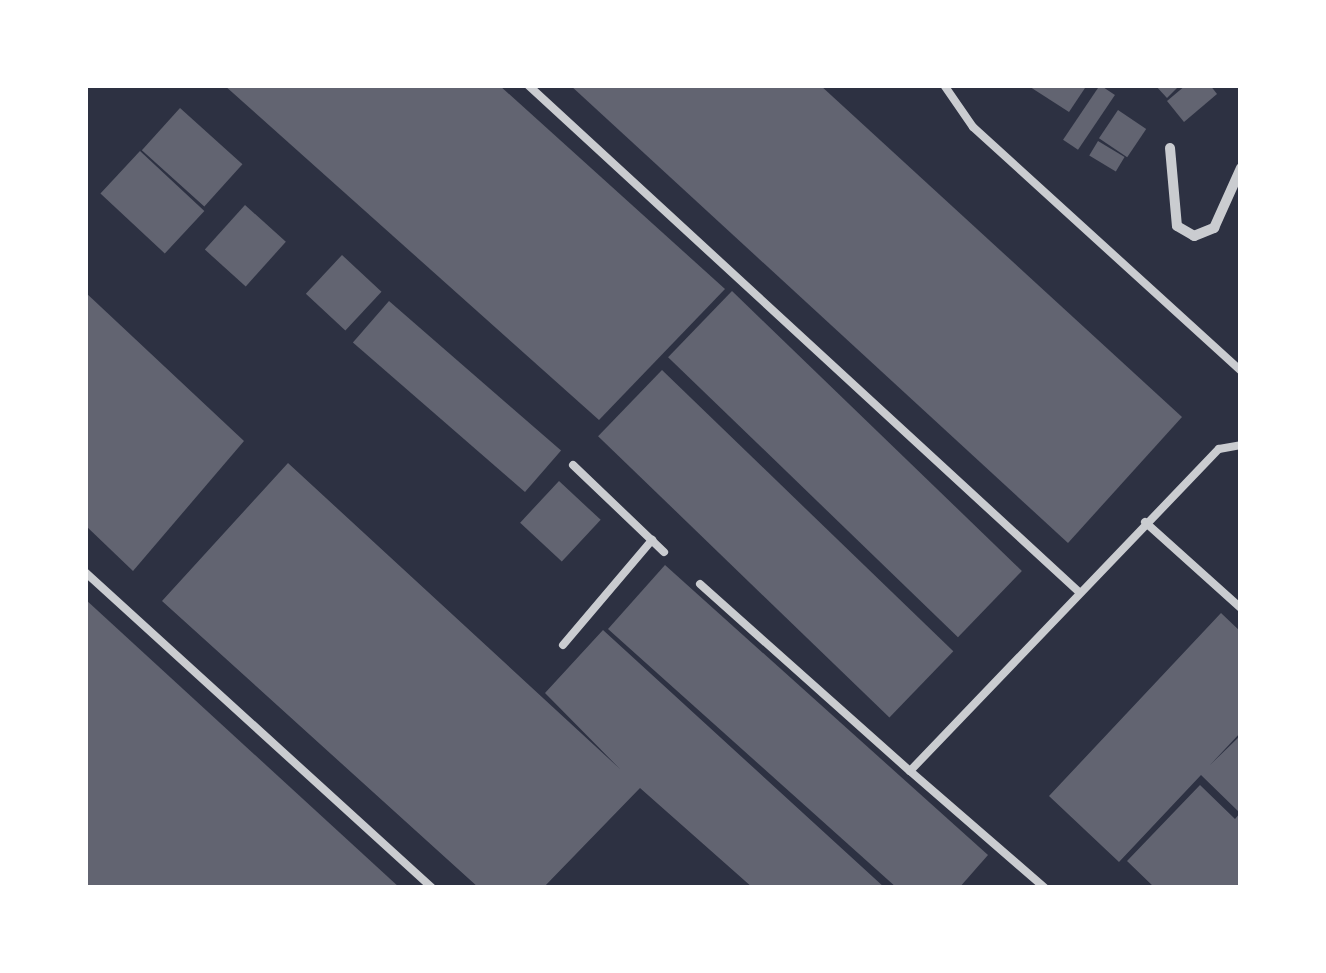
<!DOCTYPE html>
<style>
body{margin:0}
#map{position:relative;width:1326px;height:973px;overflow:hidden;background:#2d3142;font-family:"Noto Sans",sans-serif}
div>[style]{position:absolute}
.building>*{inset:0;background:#626471;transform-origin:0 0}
.service>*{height:8px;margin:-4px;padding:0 4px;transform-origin:4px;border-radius:4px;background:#caccd0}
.minor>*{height:10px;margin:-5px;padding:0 5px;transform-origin:5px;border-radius:5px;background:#caccd0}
span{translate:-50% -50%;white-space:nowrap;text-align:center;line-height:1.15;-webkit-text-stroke:8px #fff;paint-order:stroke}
.frame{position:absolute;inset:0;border:88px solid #fff;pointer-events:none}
</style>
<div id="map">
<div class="building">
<div style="clip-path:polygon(224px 85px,499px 85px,725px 289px,599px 420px)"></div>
<div style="clip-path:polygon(570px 85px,820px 85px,1182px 417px,1068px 543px)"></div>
<div style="clip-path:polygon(1027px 85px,1087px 85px,1069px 112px)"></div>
<div style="left:1100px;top:85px;width:18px;height:66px;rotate:34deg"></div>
<div style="clip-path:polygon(1155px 85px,1180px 85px,1167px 98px)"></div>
<div style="clip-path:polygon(1186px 85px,1210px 85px,1217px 94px,1184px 122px,1167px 101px)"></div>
<div style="left:180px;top:108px;width:84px;height:57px;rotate:42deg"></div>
<div style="left:1118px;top:110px;width:34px;height:34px;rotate:34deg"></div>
<div style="left:1098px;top:141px;width:31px;height:17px;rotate:31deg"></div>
<div style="left:140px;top:151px;width:88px;height:58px;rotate:43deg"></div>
<div style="left:245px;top:205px;width:55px;height:60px;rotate:42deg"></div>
<div style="left:342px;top:255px;width:54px;height:53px;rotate:43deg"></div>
<div style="left:732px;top:291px;width:403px;height:92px;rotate:44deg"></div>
<div style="clip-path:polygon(85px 292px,244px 441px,133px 571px,85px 525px)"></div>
<div style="left:389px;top:301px;width:228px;height:55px;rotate:41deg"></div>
<div style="left:662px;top:370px;width:405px;height:92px;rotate:44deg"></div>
<div style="clip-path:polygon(288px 463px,620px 769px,545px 693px,603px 630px,885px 888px,753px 888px,640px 788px,543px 888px,479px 888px,162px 601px)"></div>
<div style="left:559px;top:481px;width:57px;height:57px;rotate:43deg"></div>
<div style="clip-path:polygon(665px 565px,988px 855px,959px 888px,897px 888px,608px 629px)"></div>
<div style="clip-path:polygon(85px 599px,400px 888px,85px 888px)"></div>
<div style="clip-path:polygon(1221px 613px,1241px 632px,1241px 732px,1210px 765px,1241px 735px,1241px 888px,1155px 888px,1127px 861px,1200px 785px,1235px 819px,1240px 813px,1201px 775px,1119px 862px,1049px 796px)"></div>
</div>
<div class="service">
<div style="left:528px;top:85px;width:749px;rotate:42.62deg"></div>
<div style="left:944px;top:85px;width:51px;rotate:55.4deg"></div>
<div style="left:973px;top:127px;width:362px;rotate:42.3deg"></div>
<div style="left:573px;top:465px;width:126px;rotate:43.7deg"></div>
<div style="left:1145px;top:522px;width:129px;rotate:41.9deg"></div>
<div style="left:85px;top:572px;width:469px;rotate:42.3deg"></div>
<div style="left:700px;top:584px;width:281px;rotate:41.7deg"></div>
<div style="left:563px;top:645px;width:138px;rotate:-49.7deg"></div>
<div style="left:1045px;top:888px;width:179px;rotate:-139.1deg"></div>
<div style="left:910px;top:771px;width:446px;rotate:-46.2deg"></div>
<div style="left:1219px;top:449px;width:22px;rotate:-10deg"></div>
</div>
<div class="minor">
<div style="left:1170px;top:148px;width:78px;rotate:84.9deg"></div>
<div style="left:1177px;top:226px;width:20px;rotate:30deg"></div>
<div style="left:1194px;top:236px;width:22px;rotate:-22deg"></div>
<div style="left:1214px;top:228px;width:66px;rotate:-65.8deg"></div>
</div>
<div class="frame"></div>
</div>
